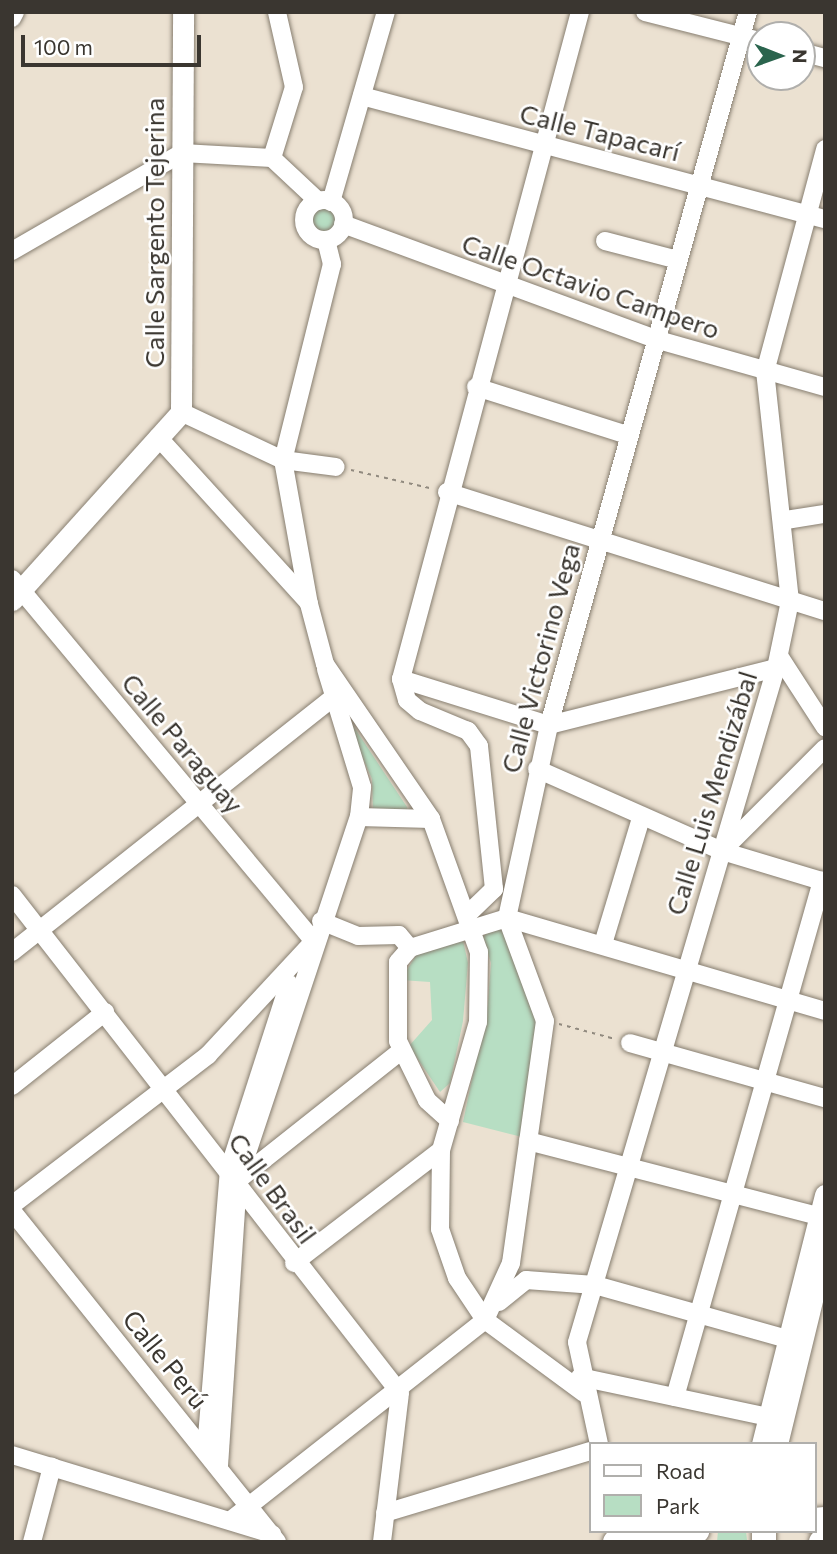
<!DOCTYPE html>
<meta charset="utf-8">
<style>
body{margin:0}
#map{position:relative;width:837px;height:1554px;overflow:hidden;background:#ebe1d1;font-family:Commissioner,sans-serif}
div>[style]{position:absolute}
.green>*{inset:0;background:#b7dec3}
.round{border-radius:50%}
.path>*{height:2px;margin-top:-1px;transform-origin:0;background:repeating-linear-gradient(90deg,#918a7f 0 3.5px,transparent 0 8.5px)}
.roads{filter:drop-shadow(0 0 2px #877e70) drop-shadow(0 0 2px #877e70)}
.minor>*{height:18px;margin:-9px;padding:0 9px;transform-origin:9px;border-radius:9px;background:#fff}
.minor>.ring{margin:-9px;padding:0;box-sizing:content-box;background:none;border:18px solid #fff;border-radius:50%}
.major>*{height:21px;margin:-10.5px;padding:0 10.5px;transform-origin:10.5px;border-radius:10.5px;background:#fff}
.highway>*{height:24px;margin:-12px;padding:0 12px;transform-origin:12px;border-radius:12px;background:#fff}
span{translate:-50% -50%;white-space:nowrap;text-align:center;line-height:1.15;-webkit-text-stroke:5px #fff;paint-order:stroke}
.street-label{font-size:26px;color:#3a3630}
.frame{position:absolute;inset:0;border:14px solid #3a3630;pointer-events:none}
.legend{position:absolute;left:589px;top:1442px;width:228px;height:91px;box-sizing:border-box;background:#fff;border:2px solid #b0afac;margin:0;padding:9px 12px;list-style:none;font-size:21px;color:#3a3630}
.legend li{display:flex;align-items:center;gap:14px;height:35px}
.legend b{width:35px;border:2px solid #b0afac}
.north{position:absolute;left:746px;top:21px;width:70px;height:70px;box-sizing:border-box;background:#fff;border:2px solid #b0afac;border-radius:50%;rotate:91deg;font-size:19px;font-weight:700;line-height:28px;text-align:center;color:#3a3630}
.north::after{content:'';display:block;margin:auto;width:24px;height:32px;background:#2a644d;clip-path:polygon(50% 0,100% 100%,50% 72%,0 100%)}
.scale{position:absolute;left:21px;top:35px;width:180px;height:32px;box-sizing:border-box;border:4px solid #3a3630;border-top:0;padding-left:9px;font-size:21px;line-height:24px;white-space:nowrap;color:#3a3630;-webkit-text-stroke:5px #fff;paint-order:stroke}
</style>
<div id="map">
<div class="green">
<div class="round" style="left:312px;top:208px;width:24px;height:24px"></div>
<div style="clip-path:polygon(340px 706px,407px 807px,408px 813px,373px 811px,372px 779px)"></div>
<div style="clip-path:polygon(500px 918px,540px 998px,526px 1138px,463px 1122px,488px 1003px,491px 963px,483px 937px)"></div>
<div style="clip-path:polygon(462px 936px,468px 963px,463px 1021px,450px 1083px,440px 1092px,409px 1046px,432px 1020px,430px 982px,401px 980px,418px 952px)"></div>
<div style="clip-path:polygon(718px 1531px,746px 1531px,747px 1540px,717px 1542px)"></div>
</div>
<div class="path">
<div style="left:351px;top:470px;width:85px;rotate:12.9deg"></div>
<div style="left:559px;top:1024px;width:58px;rotate:15deg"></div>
</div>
<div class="roads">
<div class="minor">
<div style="left:645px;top:12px;width:119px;rotate:14.2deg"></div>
<div style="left:12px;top:18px;width:7px;rotate:-63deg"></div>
<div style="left:802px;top:52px;width:24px;rotate:15deg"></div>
<div style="left:362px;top:96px;width:479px;rotate:14.9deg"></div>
<div style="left:272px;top:158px;width:74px;rotate:-72.8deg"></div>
<div style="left:294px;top:87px;width:77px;rotate:-102.8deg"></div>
<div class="ring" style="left:304px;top:200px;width:22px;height:22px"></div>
<div style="left:331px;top:202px;width:198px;rotate:-73.9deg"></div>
<div style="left:343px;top:224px;width:333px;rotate:20.2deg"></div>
<div style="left:655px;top:339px;width:177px;rotate:15.8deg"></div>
<div style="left:326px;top:240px;width:25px;rotate:76deg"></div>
<div style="left:332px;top:264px;width:202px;rotate:104deg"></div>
<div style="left:283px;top:460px;width:146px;rotate:79.8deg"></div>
<div style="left:309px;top:604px;width:62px;rotate:75.1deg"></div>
<div style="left:325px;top:664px;width:188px;rotate:55.6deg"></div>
<div style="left:431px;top:819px;width:141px;rotate:70.2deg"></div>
<div style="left:479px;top:952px;width:70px;rotate:90.8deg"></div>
<div style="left:478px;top:1022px;width:133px;rotate:106.1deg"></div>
<div style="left:441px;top:1150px;width:79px;rotate:90.7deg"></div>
<div style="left:440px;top:1229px;width:52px;rotate:70.9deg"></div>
<div style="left:457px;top:1278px;width:50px;rotate:56.3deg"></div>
<div style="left:485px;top:1320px;width:123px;rotate:36.4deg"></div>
<div style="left:605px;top:241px;width:75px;rotate:14.6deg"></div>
<div style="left:12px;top:251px;width:196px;rotate:-30deg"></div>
<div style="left:182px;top:153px;width:90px;rotate:3.2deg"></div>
<div style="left:272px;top:158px;width:63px;rotate:43.1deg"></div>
<div style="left:476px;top:387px;width:158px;rotate:17.6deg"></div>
<div style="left:181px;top:412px;width:113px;rotate:25.2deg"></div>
<div style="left:283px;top:460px;width:53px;rotate:7.5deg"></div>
<div style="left:158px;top:437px;width:224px;rotate:47.7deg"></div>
<div style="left:447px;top:492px;width:396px;rotate:17.5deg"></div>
<div style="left:786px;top:520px;width:39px;rotate:-9deg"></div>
<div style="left:12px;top:579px;width:471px;rotate:50.2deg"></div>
<div style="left:779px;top:656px;width:85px;rotate:57.1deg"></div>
<div style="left:401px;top:679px;width:155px;rotate:17.3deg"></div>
<div style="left:549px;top:725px;width:234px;rotate:-14.1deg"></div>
<div style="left:537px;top:769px;width:202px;rotate:23.9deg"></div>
<div style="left:722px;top:851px;width:108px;rotate:16.8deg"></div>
<div style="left:359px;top:817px;width:72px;rotate:1.6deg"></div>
<div style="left:725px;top:848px;width:141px;rotate:-45deg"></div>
<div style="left:12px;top:895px;width:631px;rotate:52.08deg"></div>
<div style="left:400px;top:1393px;width:150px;rotate:96.9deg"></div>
<div style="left:469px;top:913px;width:35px;rotate:-44deg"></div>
<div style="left:494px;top:889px;width:144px;rotate:-96deg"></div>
<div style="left:479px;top:746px;width:19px;rotate:-126deg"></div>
<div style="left:468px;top:731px;width:52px;rotate:-157.4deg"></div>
<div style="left:420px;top:711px;width:17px;rotate:-140deg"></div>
<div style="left:407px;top:700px;width:22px;rotate:-106deg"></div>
<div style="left:401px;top:679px;width:691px;rotate:-74.98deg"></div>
<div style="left:507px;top:918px;width:331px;rotate:16.3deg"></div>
<div style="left:321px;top:921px;width:40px;rotate:22deg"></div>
<div style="left:358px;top:936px;width:41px;rotate:-1.4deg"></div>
<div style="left:399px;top:935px;width:17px;rotate:50deg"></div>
<div style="left:603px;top:944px;width:132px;rotate:-73.2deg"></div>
<div style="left:12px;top:952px;width:407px;rotate:-38.4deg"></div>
<div style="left:630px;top:1043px;width:203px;rotate:15.8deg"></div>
<div style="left:12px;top:1086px;width:119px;rotate:-38.5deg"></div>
<div style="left:450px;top:1121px;width:31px;rotate:-138deg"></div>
<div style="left:427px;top:1100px;width:66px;rotate:-116.2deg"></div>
<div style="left:398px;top:1041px;width:79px;rotate:-90deg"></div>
<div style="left:398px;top:962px;width:18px;rotate:-49deg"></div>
<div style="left:410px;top:948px;width:102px;rotate:-17.2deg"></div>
<div style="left:528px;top:1141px;width:307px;rotate:14.5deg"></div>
<div style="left:238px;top:1180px;width:209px;rotate:-38.4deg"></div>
<div style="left:12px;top:1205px;width:247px;rotate:-37.4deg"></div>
<div style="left:208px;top:1055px;width:153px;rotate:-47.1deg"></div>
<div style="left:12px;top:1211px;width:424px;rotate:51.3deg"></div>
<div style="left:294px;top:1263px;width:185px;rotate:-37.5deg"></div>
<div style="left:499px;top:1302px;width:35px;rotate:-39deg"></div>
<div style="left:526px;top:1280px;width:69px;rotate:4.1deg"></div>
<div style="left:595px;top:1285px;width:214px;rotate:15.7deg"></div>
<div style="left:580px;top:1377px;width:207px;rotate:12deg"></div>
<div style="left:675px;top:1397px;width:537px;rotate:-74.1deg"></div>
<div style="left:599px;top:1444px;width:104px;rotate:-102.2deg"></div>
<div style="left:577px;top:1342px;width:703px;rotate:-73.55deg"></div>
<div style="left:776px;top:668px;width:68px;rotate:-78.2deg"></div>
<div style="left:790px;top:601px;width:230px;rotate:-96.2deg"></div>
<div style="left:765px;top:372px;width:231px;rotate:-74.9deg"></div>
<div style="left:206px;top:1449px;width:281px;rotate:-85.3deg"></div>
<div style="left:229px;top:1169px;width:195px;rotate:-72.1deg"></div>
<div style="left:12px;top:1455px;width:272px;rotate:16.9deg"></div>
<div style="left:219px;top:1466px;width:287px;rotate:-86.2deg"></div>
<div style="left:238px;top:1180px;width:383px;rotate:-71.6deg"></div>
<div style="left:359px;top:817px;width:30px;rotate:-84deg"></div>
<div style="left:362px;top:787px;width:123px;rotate:-107deg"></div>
<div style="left:385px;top:1513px;width:214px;rotate:-16.8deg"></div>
<div style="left:231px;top:1520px;width:323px;rotate:-38.2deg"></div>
<div style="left:485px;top:1320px;width:63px;rotate:-65.5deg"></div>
<div style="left:511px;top:1263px;width:244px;rotate:-82deg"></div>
<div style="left:545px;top:1021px;width:110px;rotate:-110.3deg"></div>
<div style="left:507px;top:918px;width:198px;rotate:-77.7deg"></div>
<div style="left:549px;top:725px;width:740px;rotate:-74.41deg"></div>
<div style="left:32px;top:1542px;width:78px;rotate:-75.1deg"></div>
</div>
<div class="major">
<div style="left:12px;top:600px;width:253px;rotate:-48deg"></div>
<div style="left:181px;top:412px;width:400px;rotate:-89.7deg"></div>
<div style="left:762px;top:1444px;width:257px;rotate:-75.8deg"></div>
<div style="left:777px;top:1444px;width:203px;rotate:-76.3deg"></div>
</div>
<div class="highway">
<div style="left:814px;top:1520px;width:11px;rotate:-5deg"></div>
<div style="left:615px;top:1542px;width:83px;rotate:-7.6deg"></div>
<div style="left:764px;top:1542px;width:11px;rotate:-90deg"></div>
<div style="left:821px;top:1542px;width:4px;rotate:-14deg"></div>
</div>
</div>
<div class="street-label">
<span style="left:600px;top:132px;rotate:14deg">Calle Tapacarí</span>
<span style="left:154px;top:233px;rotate:-90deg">Calle Sargento Tejerina</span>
<span style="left:591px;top:286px;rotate:19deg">Calle Octavio Campero</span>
<span style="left:540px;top:658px;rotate:-75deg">Calle Victorino Vega</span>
<span style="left:183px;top:743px;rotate:50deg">Calle Paraguay</span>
<span style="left:711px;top:793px;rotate:-73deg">Calle Luis Mendizábal</span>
<span style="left:273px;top:1188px;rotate:54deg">Calle Brasil</span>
<span style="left:166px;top:1359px;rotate:51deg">Calle Perú</span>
</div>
<div class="frame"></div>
<ul class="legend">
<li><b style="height:9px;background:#fff"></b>Road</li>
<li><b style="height:19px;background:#b7dec3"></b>Park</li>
</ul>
<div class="north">N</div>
<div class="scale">100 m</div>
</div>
